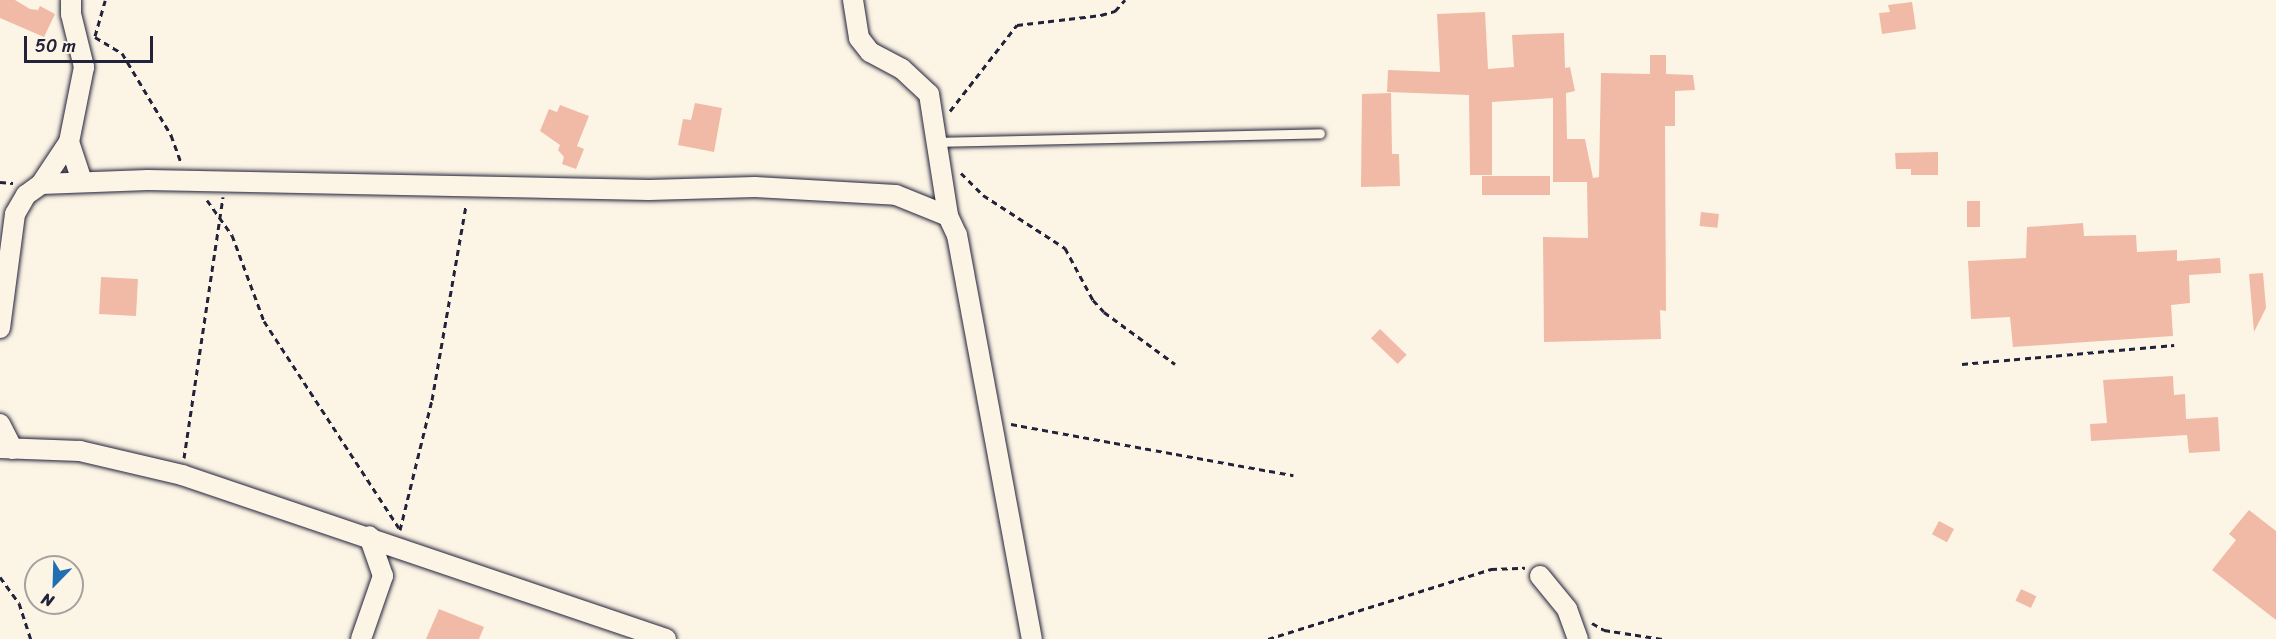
<!DOCTYPE html>
<style>
body{margin:0}
#map{position:relative;width:2276px;height:639px;overflow:hidden;background:#fcf5e5;font-family:Sriracha,sans-serif}
div>[style]{position:absolute}
.building>*{inset:0;background:#f1baa6;transform-origin:0 0}
.path>*{height:3px;margin-top:-1.5px;transform-origin:0;background:repeating-linear-gradient(90deg,#22223b 0 6px,transparent 0 10.5px)}
.roads{filter:drop-shadow(0 0 2px #22223b) drop-shadow(0 0 2px #22223b)}
.service>*{height:9px;margin:-4.5px;padding:0 4.5px;transform-origin:4.5px;border-radius:4.5px;background:#fcf5e5}
.minor>*{height:20px;margin:-10px;padding:0 10px;transform-origin:10px;border-radius:10px;background:#fcf5e5}
span{translate:-50% -50%;white-space:nowrap;text-align:center;line-height:1.15;-webkit-text-stroke:4.5px #fcf5e5;paint-order:stroke}
.north{position:absolute;left:24px;top:555px;width:60px;height:60px;box-sizing:border-box;background:#fcf5e5;border:2px solid #a5a1a1;border-radius:50%;rotate:203deg;font-size:16px;font-weight:700;line-height:24px;text-align:center;color:#22223b}
.north::after{content:'';display:block;margin:auto;width:21px;height:27px;background:#1f6fb2;clip-path:polygon(50% 0,100% 100%,50% 72%,0 100%)}
.scale{position:absolute;left:24px;top:36px;width:129px;height:27px;box-sizing:border-box;border:3px solid #22223b;border-top:0;padding-left:8px;font-size:18px;line-height:21px;white-space:nowrap;color:#22223b;-webkit-text-stroke:4px #fcf5e5;paint-order:stroke}
</style>
<div id="map">
<div class="building">
<div style="clip-path:polygon(0 0,15px 0,30px 9px,38px 10px,40px 6px,55px 14px,44px 37px,0 18px)"></div>
<div style="clip-path:polygon(1912px 2px,1916px 29px,1882px 34px,1879px 13px,1890px 12px,1888px 5px)"></div>
<div style="clip-path:polygon(1485px 12px,1488px 69px,1514px 67px,1512px 35px,1564px 33px,1565px 68px,1570px 67px,1575px 91px,1566px 93px,1567px 139px,1585px 139px,1593px 178px,1599px 177px,1601px 73px,1650px 74px,1650px 55px,1666px 55px,1666px 74px,1693px 75px,1695px 90px,1675px 91px,1675px 126px,1665px 126px,1666px 311px,1660px 310px,1661px 339px,1544px 342px,1543px 237px,1588px 238px,1587px 182px,1553px 182px,1553px 98px,1492px 102px,1492px 175px,1470px 175px,1469px 95px,1387px 92px,1388px 70px,1440px 72px,1437px 14px)"></div>
<div style="clip-path:polygon(1391px 93px,1392px 154px,1399px 154px,1400px 186px,1361px 187px,1362px 94px)"></div>
<div style="clip-path:polygon(695px 103px,722px 108px,714px 152px,678px 145px,683px 119px,691px 120px)"></div>
<div style="clip-path:polygon(560px 105px,589px 116px,577px 146px,584px 149px,576px 169px,562px 164px,564px 157px,558px 150px,560px 145px,540px 131px,549px 109px,557px 112px)"></div>
<div style="clip-path:polygon(1938px 152px,1938px 175px,1911px 175px,1911px 169px,1896px 169px,1895px 153px)"></div>
<div style="left:1550px;top:176px;width:19px;height:68px;rotate:90deg"></div>
<div style="left:1967px;top:201px;width:13px;height:26px"></div>
<div style="left:1701px;top:212px;width:18px;height:14px;rotate:6deg"></div>
<div style="clip-path:polygon(2083px 223px,2084px 236px,2136px 235px,2137px 252px,2177px 250px,2177px 261px,2220px 258px,2221px 273px,2189px 275px,2190px 303px,2171px 305px,2173px 336px,2013px 347px,2010px 317px,1971px 319px,1968px 261px,2026px 258px,2027px 227px)"></div>
<div style="clip-path:polygon(2263px 273px,2266px 308px,2254px 332px,2249px 274px)"></div>
<div style="left:101px;top:277px;width:37px;height:37px;rotate:3deg"></div>
<div style="left:1380px;top:329px;width:37px;height:13px;rotate:44deg"></div>
<div style="clip-path:polygon(2173px 376px,2174px 395px,2185px 394px,2186px 419px,2218px 417px,2220px 451px,2189px 453px,2187px 435px,2091px 441px,2090px 424px,2107px 423px,2103px 380px)"></div>
<div style="clip-path:polygon(2249px 510px,2276px 531px,2276px 620px,2212px 570px,2236px 540px,2229px 534px)"></div>
<div style="left:1939px;top:521px;width:17px;height:15px;rotate:28deg"></div>
<div style="left:2021px;top:589px;width:17px;height:13px;rotate:25deg"></div>
<div style="clip-path:polygon(439px 609px,484px 627px,479px 639px,426px 639px)"></div>
</div>
<div class="path">
<div style="left:95px;top:36px;width:37px;rotate:-74deg"></div>
<div style="left:95px;top:37px;width:31px;rotate:31deg"></div>
<div style="left:122px;top:53px;width:96px;rotate:59.1deg"></div>
<div style="left:171px;top:135px;width:29px;rotate:70deg"></div>
<div style="left:950px;top:111px;width:109px;rotate:-52.1deg"></div>
<div style="left:1017px;top:25px;width:85px;rotate:-6.8deg"></div>
<div style="left:1101px;top:15px;width:15px;rotate:-16deg"></div>
<div style="left:1115px;top:11px;width:15px;rotate:-48deg"></div>
<div style="left:961px;top:173px;width:31px;rotate:45deg"></div>
<div style="left:983px;top:195px;width:98px;rotate:32.9deg"></div>
<div style="left:1065px;top:248px;width:59px;rotate:61.7deg"></div>
<div style="left:1093px;top:300px;width:16px;rotate:47deg"></div>
<div style="left:1104px;top:312px;width:88px;rotate:36.2deg"></div>
<div style="left:0;top:182px;width:13px;rotate:4deg"></div>
<div style="left:207px;top:200px;width:43px;rotate:54.5deg"></div>
<div style="left:232px;top:235px;width:92px;rotate:69.6deg"></div>
<div style="left:264px;top:321px;width:247px;rotate:56.9deg"></div>
<div style="left:1962px;top:364px;width:213px;rotate:-5.1deg"></div>
<div style="left:1011px;top:424px;width:287px;rotate:10.3deg"></div>
<div style="left:184px;top:458px;width:264px;rotate:-81.5deg"></div>
<div style="left:400px;top:530px;width:134px;rotate:-76.2deg"></div>
<div style="left:432px;top:400px;width:198px;rotate:-80.1deg"></div>
<div style="left:0;top:577px;width:32px;rotate:54deg"></div>
<div style="left:19px;top:603px;width:38px;rotate:72deg"></div>
<div style="left:1592px;top:623px;width:14px;rotate:30deg"></div>
<div style="left:1604px;top:630px;width:59px;rotate:8.8deg"></div>
<div style="left:1268px;top:639px;width:234px;rotate:-17.4deg"></div>
<div style="left:1491px;top:569px;width:34px;rotate:-2deg"></div>
</div>
<div class="roads">
<div class="service">
<div style="left:937px;top:142px;width:383px;rotate:-1.3deg"></div>
</div>
<div class="minor">
<div style="left:71px;top:0;width:14px;rotate:90deg"></div>
<div style="left:71px;top:14px;width:55px;rotate:76.2deg"></div>
<div style="left:84px;top:67px;width:76px;rotate:101.3deg"></div>
<div style="left:69px;top:142px;width:41px;rotate:71.6deg"></div>
<div style="left:853px;top:0;width:38px;rotate:81deg"></div>
<div style="left:859px;top:38px;width:18px;rotate:52deg"></div>
<div style="left:870px;top:52px;width:36px;rotate:28deg"></div>
<div style="left:902px;top:69px;width:37px;rotate:43deg"></div>
<div style="left:929px;top:94px;width:123px;rotate:81.1deg"></div>
<div style="left:41px;top:184px;width:50px;rotate:-56.3deg"></div>
<div style="left:0;top:328px;width:115px;rotate:-82.5deg"></div>
<div style="left:15px;top:214px;width:22px;rotate:-60deg"></div>
<div style="left:26px;top:195px;width:19px;rotate:-36deg"></div>
<div style="left:41px;top:184px;width:107px;rotate:-2.1deg"></div>
<div style="left:148px;top:180px;width:501px;rotate:1.14deg"></div>
<div style="left:649px;top:190px;width:106px;rotate:-1.6deg"></div>
<div style="left:755px;top:187px;width:141px;rotate:3.2deg"></div>
<div style="left:896px;top:195px;width:56px;rotate:22deg"></div>
<div style="left:948px;top:216px;width:21px;rotate:65deg"></div>
<div style="left:957px;top:235px;width:411px;rotate:79.5deg"></div>
<div style="left:0;top:424px;width:28px;rotate:63deg"></div>
<div style="left:0;top:448px;width:80px;rotate:2.1deg"></div>
<div style="left:80px;top:451px;width:105px;rotate:13.2deg"></div>
<div style="left:182px;top:475px;width:511px;rotate:18.72deg"></div>
<div style="left:1540px;top:576px;width:43px;rotate:50.7deg"></div>
<div style="left:1567px;top:609px;width:32px;rotate:70deg"></div>
<div style="left:361px;top:639px;width:67px;rotate:-70.8deg"></div>
<div style="left:383px;top:576px;width:42px;rotate:-109.3deg"></div>
</div>
</div>
<div class="north">N</div>
<div class="scale">50 m</div>
</div>
